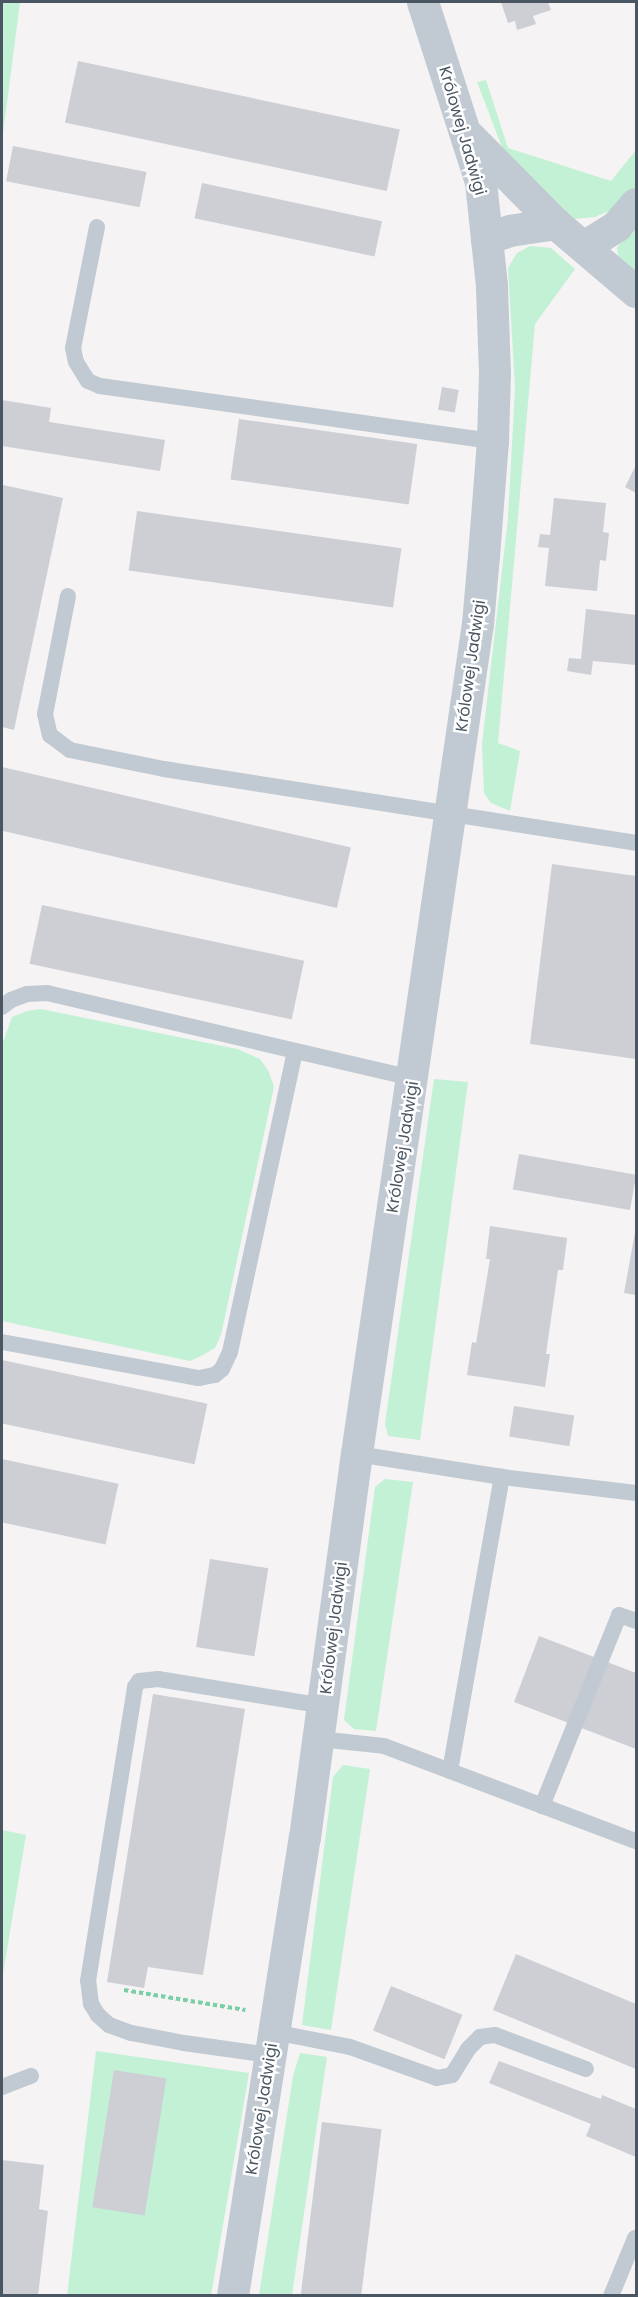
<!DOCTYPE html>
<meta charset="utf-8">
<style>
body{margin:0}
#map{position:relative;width:638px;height:2297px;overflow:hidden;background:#f5f3f3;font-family:Poppins,sans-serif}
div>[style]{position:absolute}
.green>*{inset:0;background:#c3f1d5}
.building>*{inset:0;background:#cdcfd5;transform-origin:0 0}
.path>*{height:4px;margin-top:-2px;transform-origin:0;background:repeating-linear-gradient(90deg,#7ad0a6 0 4.5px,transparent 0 7.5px)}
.lane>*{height:16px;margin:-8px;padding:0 8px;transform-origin:8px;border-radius:8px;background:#c1cad2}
.street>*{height:32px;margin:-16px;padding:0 16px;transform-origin:16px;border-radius:16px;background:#c1cad2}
span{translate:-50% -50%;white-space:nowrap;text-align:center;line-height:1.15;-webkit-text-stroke:5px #fff;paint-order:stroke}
.street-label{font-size:16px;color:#4a5661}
.frame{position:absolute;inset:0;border:3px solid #4a5661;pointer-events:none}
</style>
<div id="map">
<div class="green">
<div style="clip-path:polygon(2px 2px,20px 2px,2px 141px)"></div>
<div style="clip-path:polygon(486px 80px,508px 148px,611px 181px,636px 150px,636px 187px,616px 208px,595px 217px,574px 219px,503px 150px,477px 82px)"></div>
<div style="clip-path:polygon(636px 222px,636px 274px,625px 265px,618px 255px,617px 248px)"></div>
<div style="clip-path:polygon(530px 246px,551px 248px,575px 269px,535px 324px,498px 743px,520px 751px,510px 811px,491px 803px,484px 793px,482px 744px,508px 518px,515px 388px,508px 268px,517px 253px)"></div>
<div style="clip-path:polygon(41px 1009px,237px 1049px,260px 1059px,269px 1072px,274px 1087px,221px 1335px,215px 1348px,201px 1356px,190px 1361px,2px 1321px,2px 1045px,12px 1017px,27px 1011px)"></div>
<div style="clip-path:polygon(434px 1079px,468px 1082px,420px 1440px,388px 1436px,385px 1424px)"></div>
<div style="clip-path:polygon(385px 1479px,413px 1482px,376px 1731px,354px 1729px,344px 1720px,375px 1487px)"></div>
<div style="clip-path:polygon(343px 1765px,370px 1769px,331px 2030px,302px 2025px,333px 1777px)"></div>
<div style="clip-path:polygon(2px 1830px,26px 1835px,2px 1980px)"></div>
<div style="clip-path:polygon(96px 2051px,249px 2073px,211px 2295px,67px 2296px)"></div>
<div style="clip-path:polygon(300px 2053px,327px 2057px,292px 2295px,259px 2295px,293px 2076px)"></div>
</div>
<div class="building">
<div style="clip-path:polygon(501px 2px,548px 2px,551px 10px,533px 16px,536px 24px,517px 30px,515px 21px,508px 23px)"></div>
<div style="left:78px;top:61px;width:329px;height:63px;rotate:12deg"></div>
<div style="left:13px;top:146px;width:136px;height:36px;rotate:11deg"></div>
<div style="left:202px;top:183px;width:184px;height:36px;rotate:12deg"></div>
<div style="left:442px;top:387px;width:17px;height:23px;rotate:10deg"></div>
<div style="clip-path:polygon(2px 400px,51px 408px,49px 422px,165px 440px,160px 471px,2px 446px)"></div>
<div style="left:239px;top:419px;width:180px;height:61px;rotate:8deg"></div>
<div style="clip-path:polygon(636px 465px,636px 493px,625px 487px)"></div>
<div style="clip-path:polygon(3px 485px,63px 498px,14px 730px,2px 727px)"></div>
<div style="clip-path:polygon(554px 498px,606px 503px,603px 532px,609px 533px,606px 561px,600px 560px,597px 591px,545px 586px,549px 548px,538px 547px,540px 534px,550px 535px)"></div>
<div style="left:137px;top:511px;width:267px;height:60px;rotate:8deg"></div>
<div style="clip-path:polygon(586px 609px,636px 615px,636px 665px,593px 661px,591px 675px,567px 671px,569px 658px,581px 659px)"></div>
<div style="left:2px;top:767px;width:358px;height:62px;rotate:13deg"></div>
<div style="clip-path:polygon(552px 864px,636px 876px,636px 1059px,530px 1044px)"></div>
<div style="left:42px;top:905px;width:268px;height:60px;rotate:12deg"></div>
<div style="left:519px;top:1154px;width:119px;height:36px;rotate:10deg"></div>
<div style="clip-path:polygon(490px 1226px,567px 1238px,563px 1270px,558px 1270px,546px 1354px,550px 1354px,545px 1387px,467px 1375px,472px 1342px,476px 1343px,490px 1259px,486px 1259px)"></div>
<div style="clip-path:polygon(635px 1232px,636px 1232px,636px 1295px,624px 1293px)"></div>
<div style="left:2px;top:1360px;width:210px;height:62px;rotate:12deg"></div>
<div style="left:514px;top:1406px;width:61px;height:31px;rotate:9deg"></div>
<div style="left:2px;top:1459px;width:119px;height:62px;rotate:12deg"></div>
<div style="left:210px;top:1559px;width:59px;height:89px;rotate:9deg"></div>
<div style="clip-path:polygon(539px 1636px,636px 1673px,636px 1749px,514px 1702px)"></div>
<div style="clip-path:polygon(153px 1694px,245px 1709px,203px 1975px,148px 1967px,144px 1988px,107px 1982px)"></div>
<div style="clip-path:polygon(516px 1954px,636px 2004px,636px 2069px,493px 2010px)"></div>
<div style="left:391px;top:1986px;width:77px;height:48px;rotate:22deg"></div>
<div style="clip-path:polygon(499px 2061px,601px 2099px,602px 2095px,636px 2109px,636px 2157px,586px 2136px,591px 2124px,489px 2083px)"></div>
<div style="left:114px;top:2070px;width:53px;height:139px;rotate:9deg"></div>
<div style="left:322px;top:2122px;width:60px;height:175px;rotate:7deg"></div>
<div style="clip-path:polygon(2px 2160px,44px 2165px,39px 2209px,48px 2211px,38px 2296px,2px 2296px)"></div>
</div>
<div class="path">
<div style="left:124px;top:1990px;width:123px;rotate:9.4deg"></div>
</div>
<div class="lane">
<div style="left:97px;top:227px;width:123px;rotate:101.2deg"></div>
<div style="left:73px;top:348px;width:14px;rotate:78deg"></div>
<div style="left:76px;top:362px;width:22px;rotate:58deg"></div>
<div style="left:88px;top:381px;width:13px;rotate:23deg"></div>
<div style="left:100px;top:386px;width:397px;rotate:8deg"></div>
<div style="left:68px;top:596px;width:120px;rotate:101deg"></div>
<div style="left:45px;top:714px;width:22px;rotate:77deg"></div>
<div style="left:50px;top:735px;width:25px;rotate:37deg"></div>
<div style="left:70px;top:750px;width:96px;rotate:11.4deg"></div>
<div style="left:164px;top:769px;width:478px;rotate:8.9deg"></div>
<div style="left:2px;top:1007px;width:11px;rotate:-38deg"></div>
<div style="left:11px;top:1000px;width:17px;rotate:-21deg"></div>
<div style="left:27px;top:994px;width:20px;rotate:-3deg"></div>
<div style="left:47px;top:993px;width:376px;rotate:13.1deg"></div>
<div style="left:2px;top:1342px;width:200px;rotate:10.4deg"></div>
<div style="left:199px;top:1378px;width:16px;rotate:-11deg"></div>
<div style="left:215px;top:1375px;width:9px;rotate:-41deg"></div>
<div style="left:222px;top:1369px;width:19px;rotate:-65deg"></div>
<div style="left:230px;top:1352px;width:308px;rotate:-77.8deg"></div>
<div style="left:357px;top:1454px;width:147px;rotate:9deg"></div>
<div style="left:502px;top:1477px;width:135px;rotate:6.8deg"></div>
<div style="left:319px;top:1739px;width:65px;rotate:6.1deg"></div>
<div style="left:384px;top:1746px;width:269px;rotate:20.7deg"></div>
<div style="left:450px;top:1771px;width:299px;rotate:-80deg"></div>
<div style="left:542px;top:1806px;width:206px;rotate:-68deg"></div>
<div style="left:619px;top:1615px;width:18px;rotate:19deg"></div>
<div style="left:274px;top:2032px;width:77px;rotate:11.2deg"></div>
<div style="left:350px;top:2047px;width:92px;rotate:19.6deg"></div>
<div style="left:437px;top:2078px;width:15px;rotate:-11deg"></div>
<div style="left:452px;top:2075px;width:31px;rotate:-58deg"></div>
<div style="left:468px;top:2049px;width:17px;rotate:-45deg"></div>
<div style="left:480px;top:2037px;width:15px;rotate:-8deg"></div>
<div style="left:495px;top:2035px;width:97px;rotate:20.5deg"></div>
<div style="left:270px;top:2055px;width:87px;rotate:-172.1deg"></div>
<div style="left:184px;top:2043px;width:54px;rotate:-169.3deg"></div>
<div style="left:131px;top:2033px;width:23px;rotate:-160deg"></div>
<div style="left:109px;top:2025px;width:15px;rotate:-138deg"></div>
<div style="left:98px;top:2015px;width:13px;rotate:-122deg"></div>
<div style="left:91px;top:2004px;width:23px;rotate:-97deg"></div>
<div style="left:88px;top:1981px;width:298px;rotate:-80.9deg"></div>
<div style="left:135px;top:1687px;width:7px;rotate:-56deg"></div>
<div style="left:139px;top:1681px;width:19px;rotate:-6deg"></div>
<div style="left:158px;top:1679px;width:168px;rotate:9.2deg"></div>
<div style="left:2px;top:2087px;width:31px;rotate:-21deg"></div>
<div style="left:611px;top:2296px;width:63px;rotate:-67.5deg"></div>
</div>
<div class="street">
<div style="left:470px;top:137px;width:122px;rotate:45.3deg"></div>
<div style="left:556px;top:224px;width:105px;rotate:40.4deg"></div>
<div style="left:487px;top:239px;width:24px;rotate:-19deg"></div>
<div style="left:510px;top:231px;width:47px;rotate:-8.7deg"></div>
<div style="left:584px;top:247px;width:39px;rotate:-32deg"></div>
<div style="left:617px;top:226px;width:29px;rotate:-49deg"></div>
<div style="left:233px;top:2296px;width:464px;rotate:-81.1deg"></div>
<div style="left:305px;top:1838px;width:388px;rotate:-82.3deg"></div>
<div style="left:357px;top:1454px;width:839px;rotate:-81.71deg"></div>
<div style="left:478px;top:624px;width:68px;rotate:-85deg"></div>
<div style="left:484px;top:556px;width:115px;rotate:-85.5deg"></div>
<div style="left:493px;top:441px;width:67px;rotate:-88.3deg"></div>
<div style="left:495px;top:374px;width:88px;rotate:-92deg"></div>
<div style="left:492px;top:286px;width:47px;rotate:-96.1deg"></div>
<div style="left:487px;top:239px;width:57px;rotate:-96deg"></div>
<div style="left:481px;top:182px;width:189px;rotate:-107.9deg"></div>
</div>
<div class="street-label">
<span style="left:462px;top:131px;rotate:74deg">Królowej Jadwigi</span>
<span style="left:471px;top:666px;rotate:-82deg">Królowej Jadwigi</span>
<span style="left:403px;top:1147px;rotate:-81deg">Królowej Jadwigi</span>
<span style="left:334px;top:1628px;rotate:-83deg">Królowej Jadwigi</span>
<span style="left:262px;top:2109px;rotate:-81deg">Królowej Jadwigi</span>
</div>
<div class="frame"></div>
</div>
